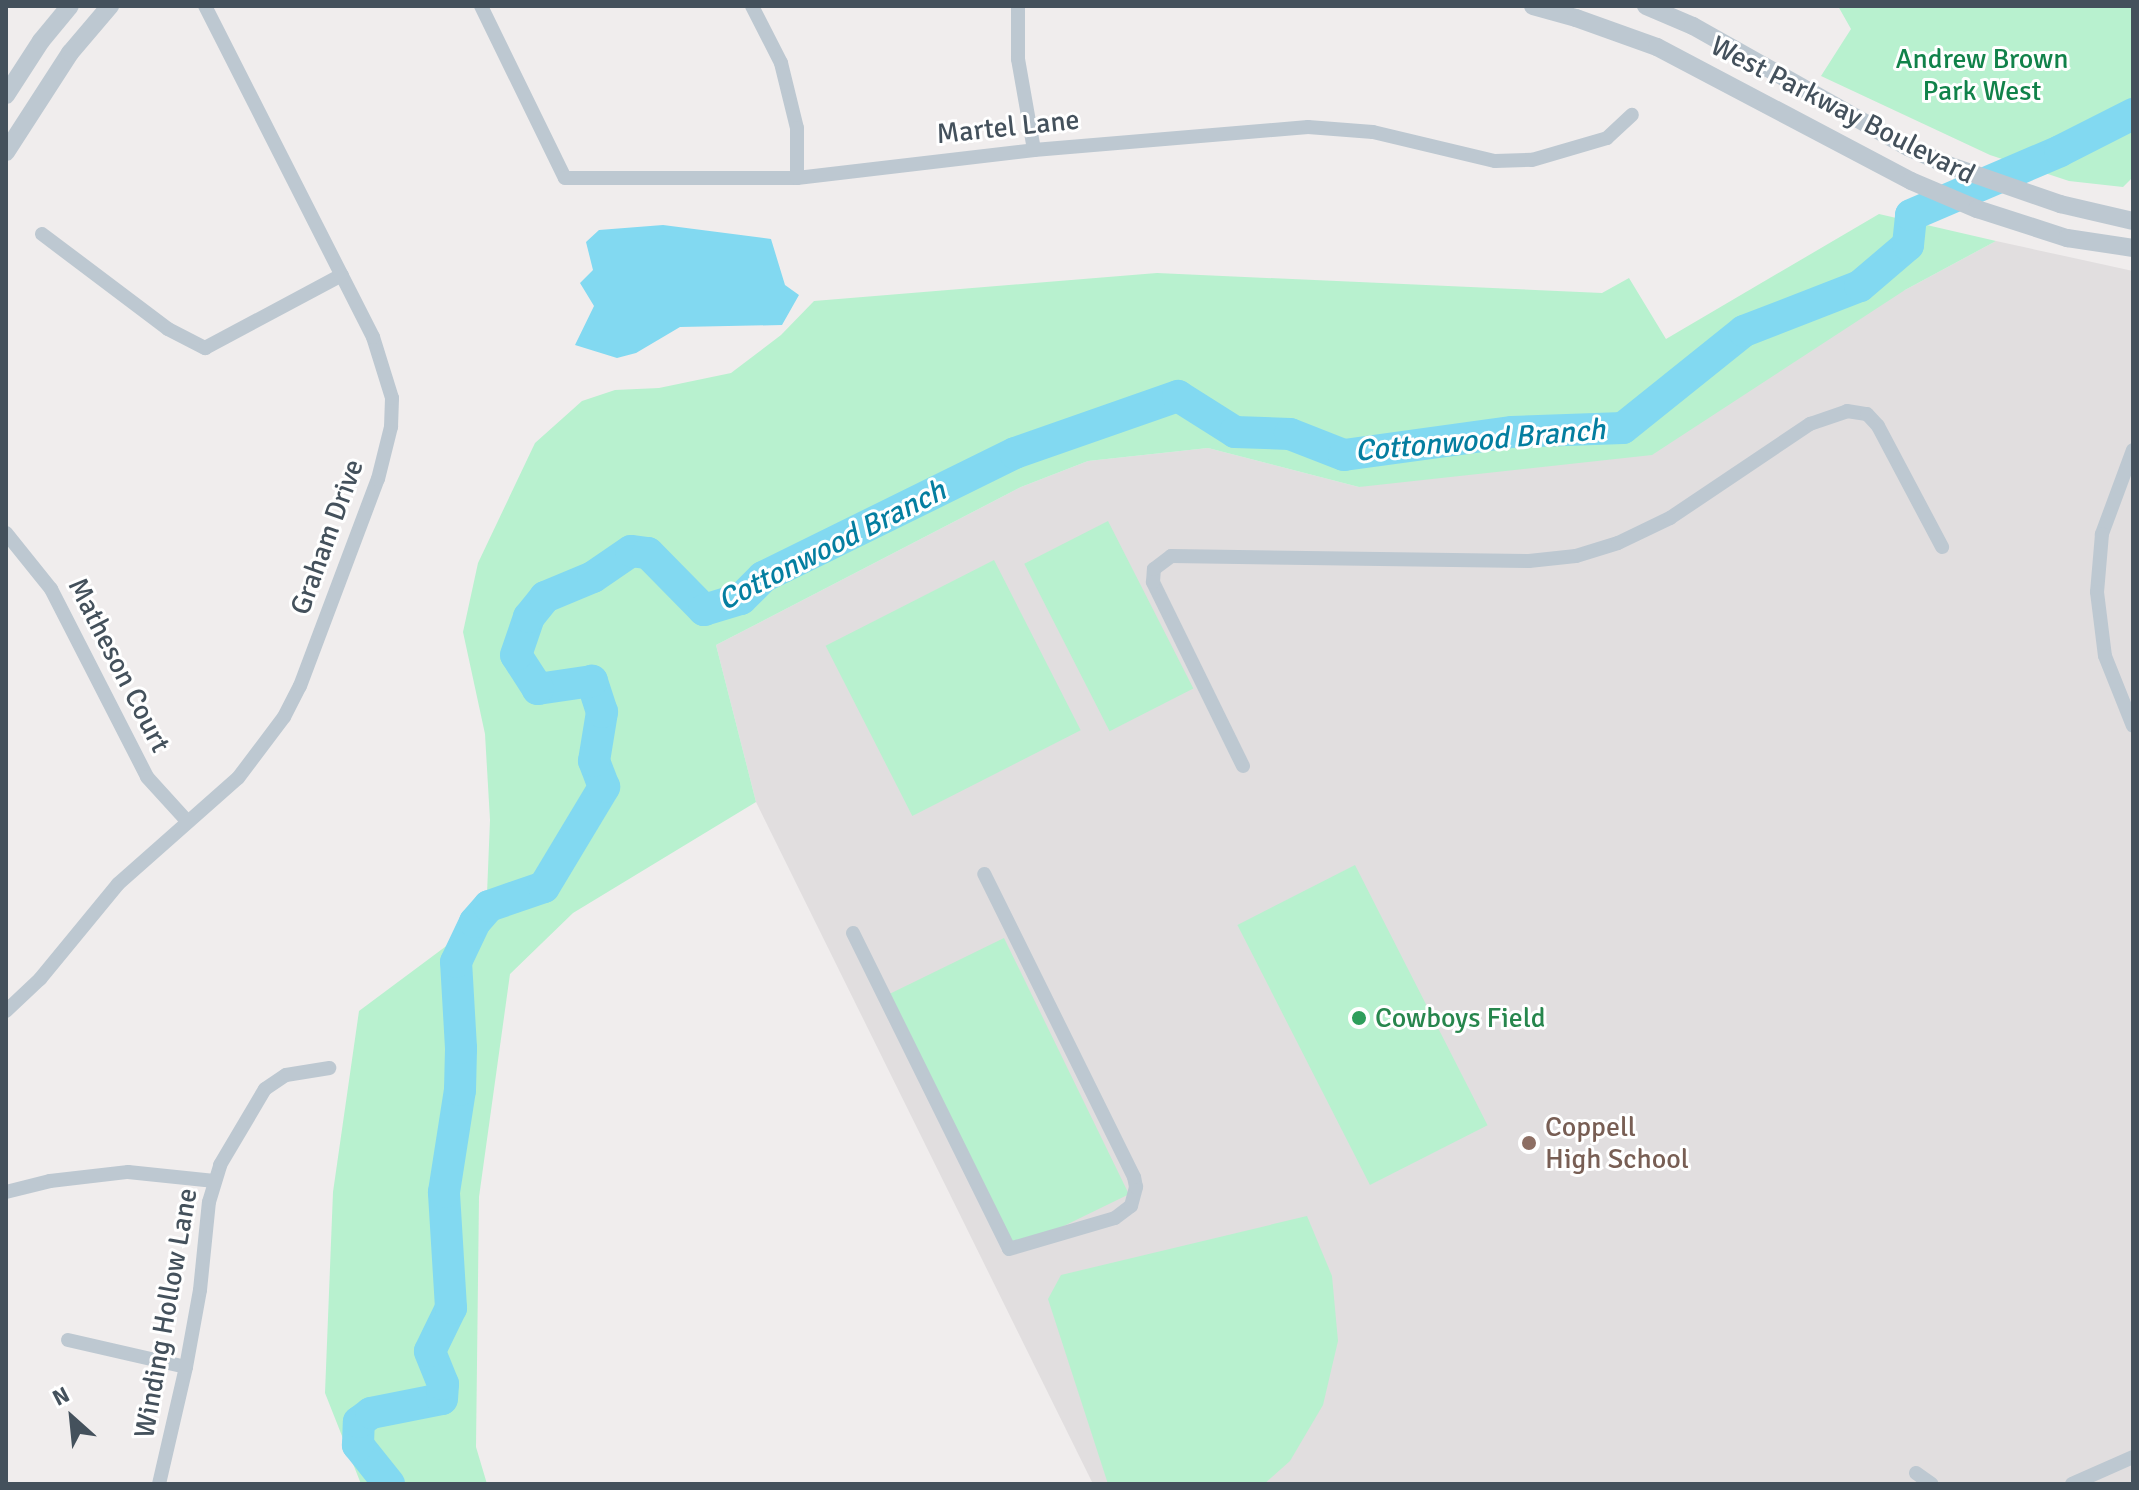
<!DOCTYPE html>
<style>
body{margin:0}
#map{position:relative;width:2139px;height:1490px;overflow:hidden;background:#f0eded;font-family:Signika,sans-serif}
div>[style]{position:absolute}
.education>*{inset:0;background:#e1dedf}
.green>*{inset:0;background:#b8f1cf;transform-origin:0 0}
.water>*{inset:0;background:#82d9f1}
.river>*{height:32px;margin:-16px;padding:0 16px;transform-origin:16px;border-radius:16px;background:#82d9f1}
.minor>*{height:14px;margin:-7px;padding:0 7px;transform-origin:7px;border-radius:7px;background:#bdc8d1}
.tertiary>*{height:18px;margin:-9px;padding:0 9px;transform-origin:9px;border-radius:9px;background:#bdc8d1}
.dots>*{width:22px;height:22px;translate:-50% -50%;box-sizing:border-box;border:4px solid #fff;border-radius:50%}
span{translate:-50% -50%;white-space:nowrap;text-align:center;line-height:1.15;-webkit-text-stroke:6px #fff;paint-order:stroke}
.park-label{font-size:28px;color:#11824a}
.street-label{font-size:28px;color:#44515c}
.leisure-label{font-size:28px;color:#27864d}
.left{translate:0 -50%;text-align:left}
.education-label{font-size:28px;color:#785e54}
.water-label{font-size:30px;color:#047ea0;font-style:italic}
.frame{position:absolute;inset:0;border:8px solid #44515c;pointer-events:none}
.north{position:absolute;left:32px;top:1378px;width:80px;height:80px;-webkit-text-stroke:6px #fff;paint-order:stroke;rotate:333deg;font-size:22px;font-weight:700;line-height:32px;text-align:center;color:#44515c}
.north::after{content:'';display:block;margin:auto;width:28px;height:36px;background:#44515c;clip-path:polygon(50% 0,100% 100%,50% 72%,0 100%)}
</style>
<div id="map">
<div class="education">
<div style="clip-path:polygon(1996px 241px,2133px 271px,2133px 1484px,1093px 1484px,756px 802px,716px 645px,1021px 487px,1088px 461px,1208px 448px,1359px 487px,1905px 290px)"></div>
</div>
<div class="green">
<div style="clip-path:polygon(1838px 6px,2133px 6px,2133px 177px,2123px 187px,2069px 181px,1990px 155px,1821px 76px,1851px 29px)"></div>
<div style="clip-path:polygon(1879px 214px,1996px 241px,1905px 290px,1652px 455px,1359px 487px,1208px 448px,1088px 461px,1021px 487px,716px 645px,756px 802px,573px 913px,510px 974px,479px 1197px,476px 1447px,487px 1484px,361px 1484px,325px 1393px,333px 1192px,359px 1011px,449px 944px,487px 894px,490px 820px,485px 734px,463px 632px,478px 563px,535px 443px,582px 401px,615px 390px,659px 388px,731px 373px,781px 335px,814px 301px,1157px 273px,1602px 293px,1629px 278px,1666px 339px)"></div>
<div style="left:1108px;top:521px;width:188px;height:94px;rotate:63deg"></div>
<div style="left:994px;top:560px;width:191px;height:189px;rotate:63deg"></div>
<div style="left:1355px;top:865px;width:292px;height:132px;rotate:63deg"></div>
<div style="left:1004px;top:938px;width:285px;height:127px;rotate:64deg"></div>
<div style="clip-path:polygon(1307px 1216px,1332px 1276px,1338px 1341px,1323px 1405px,1290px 1461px,1264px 1484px,1108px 1484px,1048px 1299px,1061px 1275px)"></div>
</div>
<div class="water">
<div style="clip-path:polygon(663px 225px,771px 239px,785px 285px,799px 295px,782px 325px,680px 327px,636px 353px,617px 358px,575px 345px,594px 306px,580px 283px,593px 270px,586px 242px,599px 230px)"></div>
</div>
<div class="river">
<div style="left:389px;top:1484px;width:50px;rotate:-128.5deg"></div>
<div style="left:358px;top:1445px;width:23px;rotate:-88deg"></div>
<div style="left:359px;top:1422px;width:15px;rotate:-37deg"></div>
<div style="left:371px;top:1413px;width:72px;rotate:-11.2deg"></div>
<div style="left:442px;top:1399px;width:15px;rotate:-86deg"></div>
<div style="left:443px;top:1384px;width:35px;rotate:-112deg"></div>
<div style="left:430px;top:1351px;width:48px;rotate:-64deg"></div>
<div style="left:451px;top:1308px;width:116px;rotate:-93.5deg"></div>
<div style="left:444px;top:1192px;width:103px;rotate:-81.1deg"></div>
<div style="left:460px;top:1090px;width:42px;rotate:-88.6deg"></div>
<div style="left:461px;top:1048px;width:86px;rotate:-93.3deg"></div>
<div style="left:456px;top:962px;width:44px;rotate:-64.6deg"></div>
<div style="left:475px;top:922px;width:21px;rotate:-49deg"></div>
<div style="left:489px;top:906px;width:58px;rotate:-19.1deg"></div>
<div style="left:544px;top:887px;width:117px;rotate:-59deg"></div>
<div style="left:604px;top:787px;width:28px;rotate:-111deg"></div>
<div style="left:594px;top:761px;width:50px;rotate:-80.7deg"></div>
<div style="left:602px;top:712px;width:33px;rotate:-108deg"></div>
<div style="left:592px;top:681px;width:55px;rotate:171.6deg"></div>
<div style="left:538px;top:689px;width:40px;rotate:-122.9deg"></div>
<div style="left:516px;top:655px;width:40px;rotate:-71.1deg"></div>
<div style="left:529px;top:617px;width:26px;rotate:-51deg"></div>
<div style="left:545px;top:597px;width:52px;rotate:-22.6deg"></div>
<div style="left:593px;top:577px;width:46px;rotate:-34.4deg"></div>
<div style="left:631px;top:551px;width:17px;rotate:7deg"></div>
<div style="left:648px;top:553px;width:80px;rotate:45.5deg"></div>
<div style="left:704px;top:610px;width:39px;rotate:-17deg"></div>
<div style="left:741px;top:599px;width:31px;rotate:-45deg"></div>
<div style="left:763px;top:577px;width:281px;rotate:-26.2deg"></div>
<div style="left:1015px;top:453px;width:173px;rotate:-19.3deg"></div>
<div style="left:1178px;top:396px;width:67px;rotate:32.3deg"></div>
<div style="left:1235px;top:432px;width:55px;rotate:2.1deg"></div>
<div style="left:1290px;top:434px;width:58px;rotate:21.3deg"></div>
<div style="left:1344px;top:455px;width:170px;rotate:-7.8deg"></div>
<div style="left:1512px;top:432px;width:111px;rotate:-2.1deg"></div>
<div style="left:1623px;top:428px;width:155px;rotate:-38.7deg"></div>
<div style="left:1744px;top:331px;width:124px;rotate:-21.2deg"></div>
<div style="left:1860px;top:286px;width:63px;rotate:-40.5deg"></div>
<div style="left:1908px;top:245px;width:30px;rotate:-84deg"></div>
<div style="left:1911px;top:215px;width:162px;rotate:-23.2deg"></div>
<div style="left:2060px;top:151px;width:82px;rotate:-26.9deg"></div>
</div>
<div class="minor">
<div style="left:481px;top:6px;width:191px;rotate:64deg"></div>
<div style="left:565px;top:178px;width:232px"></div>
<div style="left:797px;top:178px;width:239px;rotate:-6.7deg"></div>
<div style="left:1034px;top:150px;width:275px;rotate:-4.8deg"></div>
<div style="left:1308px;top:127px;width:65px;rotate:4.4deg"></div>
<div style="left:1373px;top:132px;width:125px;rotate:13.4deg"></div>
<div style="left:1495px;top:161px;width:37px;rotate:-2deg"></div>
<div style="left:1532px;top:160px;width:78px;rotate:-16.3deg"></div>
<div style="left:1607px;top:138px;width:34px;rotate:-43deg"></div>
<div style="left:752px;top:6px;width:64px;rotate:63deg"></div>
<div style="left:781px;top:63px;width:67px;rotate:76.2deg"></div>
<div style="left:797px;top:128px;width:50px;rotate:90deg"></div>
<div style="left:1018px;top:6px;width:53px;rotate:90deg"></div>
<div style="left:1018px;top:59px;width:92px;rotate:80deg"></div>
<div style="left:42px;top:234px;width:158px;rotate:37deg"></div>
<div style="left:168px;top:329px;width:42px;rotate:27.2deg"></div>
<div style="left:205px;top:348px;width:155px;rotate:-28.1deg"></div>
<div style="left:2133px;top:450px;width:90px;rotate:110.3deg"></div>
<div style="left:2102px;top:534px;width:58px;rotate:94.9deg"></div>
<div style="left:2097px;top:592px;width:64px;rotate:82.9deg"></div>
<div style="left:2105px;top:656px;width:75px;rotate:68.2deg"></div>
<div style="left:6px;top:533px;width:72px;rotate:51.2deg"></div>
<div style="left:51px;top:589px;width:211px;rotate:62.9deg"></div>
<div style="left:147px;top:777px;width:59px;rotate:47.7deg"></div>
<div style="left:1243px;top:766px;width:205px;rotate:-116.1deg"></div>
<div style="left:1153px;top:582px;width:13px;rotate:-86deg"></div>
<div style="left:1154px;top:569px;width:21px;rotate:-37deg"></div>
<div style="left:1171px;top:556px;width:358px;rotate:0.8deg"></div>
<div style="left:1529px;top:561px;width:47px;rotate:-6.1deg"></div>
<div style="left:1576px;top:556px;width:44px;rotate:-17.2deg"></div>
<div style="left:1618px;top:543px;width:58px;rotate:-25.7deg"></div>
<div style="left:1670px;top:518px;width:169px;rotate:-33.9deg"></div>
<div style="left:1810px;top:424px;width:39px;rotate:-19deg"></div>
<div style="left:1847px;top:411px;width:20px;rotate:9deg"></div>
<div style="left:1867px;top:414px;width:16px;rotate:47deg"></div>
<div style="left:1878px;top:426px;width:137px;rotate:62.1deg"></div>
<div style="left:853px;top:933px;width:352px;rotate:63.7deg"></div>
<div style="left:1009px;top:1249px;width:110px;rotate:-16.3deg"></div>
<div style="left:1115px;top:1218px;width:20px;rotate:-37deg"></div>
<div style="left:1131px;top:1206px;width:20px;rotate:-75deg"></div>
<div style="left:1136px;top:1187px;width:10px;rotate:-101deg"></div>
<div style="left:1134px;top:1177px;width:338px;rotate:-116.3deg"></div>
<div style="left:6px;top:1011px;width:47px;rotate:-43.3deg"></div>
<div style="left:40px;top:979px;width:123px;rotate:-50.6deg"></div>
<div style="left:118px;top:884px;width:160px;rotate:-41.5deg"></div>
<div style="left:238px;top:778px;width:76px;rotate:-53deg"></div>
<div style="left:284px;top:717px;width:35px;rotate:-63deg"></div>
<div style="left:300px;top:686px;width:221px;rotate:-69.4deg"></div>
<div style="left:378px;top:479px;width:54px;rotate:-76deg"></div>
<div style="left:391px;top:427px;width:29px;rotate:-88deg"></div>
<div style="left:392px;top:398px;width:64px;rotate:-107.3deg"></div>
<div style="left:373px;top:337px;width:371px;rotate:-116.9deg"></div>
<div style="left:6px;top:1192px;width:45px;rotate:-14deg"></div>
<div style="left:50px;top:1181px;width:79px;rotate:-6.6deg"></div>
<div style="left:128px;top:1172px;width:87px;rotate:5.9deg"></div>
<div style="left:68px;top:1340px;width:121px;rotate:12.9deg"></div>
<div style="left:1916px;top:1473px;width:19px;rotate:35deg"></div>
<div style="left:159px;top:1484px;width:120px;rotate:-77deg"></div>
<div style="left:186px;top:1367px;width:78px;rotate:-79.7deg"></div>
<div style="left:200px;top:1290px;width:88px;rotate:-84.2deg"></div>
<div style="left:209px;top:1202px;width:39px;rotate:-73deg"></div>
<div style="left:220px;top:1165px;width:88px;rotate:-59.4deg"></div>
<div style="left:265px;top:1089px;width:25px;rotate:-34deg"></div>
<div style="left:286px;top:1075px;width:44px;rotate:-9.2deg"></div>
<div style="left:2072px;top:1484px;width:67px;rotate:-23.9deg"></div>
</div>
<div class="tertiary">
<div style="left:1533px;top:6px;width:45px;rotate:15.6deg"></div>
<div style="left:1576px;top:18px;width:86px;rotate:19.7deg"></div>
<div style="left:1657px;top:47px;width:287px;rotate:27.8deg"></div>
<div style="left:1911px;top:181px;width:72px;rotate:23deg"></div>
<div style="left:1977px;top:209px;width:95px;rotate:17.9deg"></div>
<div style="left:2067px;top:238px;width:67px;rotate:8.6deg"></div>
<div style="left:1646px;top:6px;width:51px;rotate:23.1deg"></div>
<div style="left:1693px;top:26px;width:247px;rotate:29.4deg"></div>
<div style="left:1908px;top:147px;width:41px;rotate:24.7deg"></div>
<div style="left:1945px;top:164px;width:122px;rotate:19.2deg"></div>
<div style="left:2060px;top:204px;width:75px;rotate:13.1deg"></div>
<div style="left:6px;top:95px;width:64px;rotate:-57.1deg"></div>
<div style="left:41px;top:41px;width:45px;rotate:-50.4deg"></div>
<div style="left:6px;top:152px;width:118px;rotate:-57.1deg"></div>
<div style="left:70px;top:53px;width:62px;rotate:-49.6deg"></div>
</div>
<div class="dots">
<div style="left:1359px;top:1018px;background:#2e9e5b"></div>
<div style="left:1529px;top:1143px;background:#8d6e63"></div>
</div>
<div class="park-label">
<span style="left:1982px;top:75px">Andrew Brown<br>Park West</span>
</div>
<div class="street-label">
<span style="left:1843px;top:110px;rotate:27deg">West Parkway Boulevard</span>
<span style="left:1008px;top:127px;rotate:-6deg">Martel Lane</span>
<span style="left:327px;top:537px;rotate:-70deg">Graham Drive</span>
<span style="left:119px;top:665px;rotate:63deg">Matheson Court</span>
<span style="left:166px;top:1313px;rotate:-80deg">Winding Hollow Lane</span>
</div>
<div class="leisure-label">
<span class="left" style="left:1375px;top:1018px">Cowboys Field</span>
</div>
<div class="education-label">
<span class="left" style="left:1545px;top:1143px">Coppell<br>High School</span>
</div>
<div class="water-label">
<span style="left:1480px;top:441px;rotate:-5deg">Cottonwood Branch</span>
<span style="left:832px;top:546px;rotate:-27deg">Cottonwood Branch</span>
</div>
<div class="frame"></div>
<div class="north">N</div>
</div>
